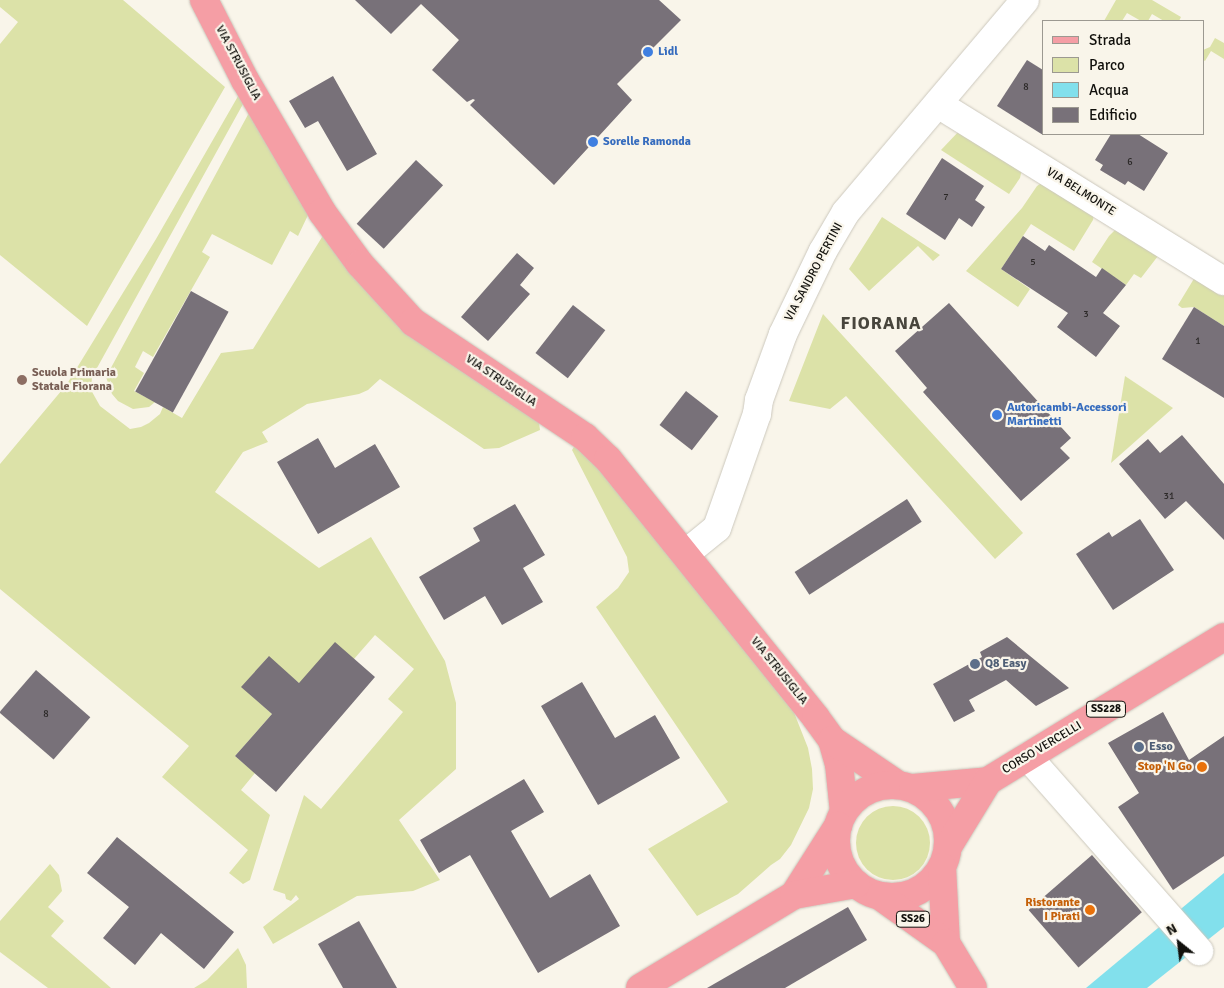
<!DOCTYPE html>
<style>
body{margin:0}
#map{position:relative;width:1224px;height:988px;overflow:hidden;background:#f9f5ea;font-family:Signika,sans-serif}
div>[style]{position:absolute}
.green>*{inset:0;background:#dce2a8}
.round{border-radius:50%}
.water>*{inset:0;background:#82e0ec}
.building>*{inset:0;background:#787179;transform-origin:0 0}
.roads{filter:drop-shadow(0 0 1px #ccc8bd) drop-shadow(0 0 1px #ccc8bd)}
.minor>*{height:28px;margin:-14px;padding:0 14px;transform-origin:14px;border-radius:14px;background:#fff}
.major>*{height:28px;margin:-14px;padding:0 14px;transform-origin:14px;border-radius:14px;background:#f59ea5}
.major>.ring{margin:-14px;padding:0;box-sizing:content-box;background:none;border:28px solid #f59ea5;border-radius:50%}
.dots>*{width:14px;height:14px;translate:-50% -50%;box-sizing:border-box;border:2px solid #f9f5ea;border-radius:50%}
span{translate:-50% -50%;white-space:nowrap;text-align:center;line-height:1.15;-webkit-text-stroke:4.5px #f9f5ea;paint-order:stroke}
.number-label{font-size:10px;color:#2b2827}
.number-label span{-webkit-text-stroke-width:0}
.shield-label span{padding:1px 4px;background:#f9f5ea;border:1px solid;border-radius:4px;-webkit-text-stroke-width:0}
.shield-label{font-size:11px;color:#11100c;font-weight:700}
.shop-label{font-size:12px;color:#366cbe;font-weight:700}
.left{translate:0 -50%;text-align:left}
.street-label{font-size:12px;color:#11100c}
.education-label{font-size:12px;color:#785e54;font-weight:700}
.service-label{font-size:12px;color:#4e5e75;font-weight:700}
.food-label{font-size:12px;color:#c56008;font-weight:700}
.right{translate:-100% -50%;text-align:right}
.district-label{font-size:18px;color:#48453c;font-weight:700;letter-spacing:1px}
.legend{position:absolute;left:1042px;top:20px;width:162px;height:115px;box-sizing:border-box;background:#f9f5ea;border:1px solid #9c9991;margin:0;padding:6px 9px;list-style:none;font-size:15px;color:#11100c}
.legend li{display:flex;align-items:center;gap:10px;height:25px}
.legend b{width:25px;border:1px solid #9c9991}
.north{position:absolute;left:1154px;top:918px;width:50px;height:50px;-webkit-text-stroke:4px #f9f5ea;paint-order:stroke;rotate:331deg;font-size:14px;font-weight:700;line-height:20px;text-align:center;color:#11100c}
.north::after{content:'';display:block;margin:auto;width:18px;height:22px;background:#11100c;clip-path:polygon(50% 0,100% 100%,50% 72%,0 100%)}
</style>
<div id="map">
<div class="green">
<div style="clip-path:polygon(0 0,123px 0,225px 87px,87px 326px,0 255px,0 44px,18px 22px,0 7px)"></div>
<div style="clip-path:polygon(1116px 0,1152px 0,1181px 17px,1179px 21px,1164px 21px,1152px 14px,1148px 21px,1141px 21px,1127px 13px,1122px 21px,1104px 21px)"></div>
<div style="clip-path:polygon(1215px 38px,1224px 43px,1224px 59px,1211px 51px,1205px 61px,1203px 60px,1203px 50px,1210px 47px)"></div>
<div style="clip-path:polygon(241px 91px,248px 95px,92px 377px,91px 390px,100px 406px,130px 429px,141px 427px,149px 423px,160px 414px,163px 407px,182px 418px,221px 353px,253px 349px,327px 229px,539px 423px,540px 430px,499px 448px,484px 449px,380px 379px,368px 390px,359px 394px,307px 404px,262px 432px,268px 442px,243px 452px,215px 492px,319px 568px,371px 537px,445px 661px,456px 703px,456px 769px,399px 820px,440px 880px,413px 891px,357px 896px,273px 944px,263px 927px,299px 899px,296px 895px,291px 901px,286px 899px,285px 894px,273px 890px,304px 795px,321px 809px,403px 712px,388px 699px,414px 669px,375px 635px,354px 659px,299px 683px,268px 657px,242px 687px,272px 714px,235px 756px,255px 773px,241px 790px,270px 815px,250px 880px,243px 884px,229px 873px,248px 850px,162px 777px,189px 746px,0 589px,0 464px,67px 384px,156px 239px)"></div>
<div style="clip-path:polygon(251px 109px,309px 213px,298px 236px,290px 231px,272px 265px,212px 234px,202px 252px,210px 257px,153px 357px,143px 351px,135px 367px,144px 373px,134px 391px,155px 402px,149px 407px,133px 409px,118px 401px,112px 394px,106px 377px)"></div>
<div style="clip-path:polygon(960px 130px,1022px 169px,1020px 178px,1009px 194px,941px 150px)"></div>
<div style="clip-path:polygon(1044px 181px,1094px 213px,1093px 220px,1074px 251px,1031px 224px,1001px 269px,1030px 289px,1018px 307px,966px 271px,1022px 208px,1037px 186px)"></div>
<div style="clip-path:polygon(882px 217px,940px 255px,933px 261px,918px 246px,869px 291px,849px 269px)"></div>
<div style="clip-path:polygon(1116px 229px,1158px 256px,1141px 278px,1134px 274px,1126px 285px,1092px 262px,1109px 236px)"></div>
<div style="clip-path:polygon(1195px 277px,1224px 295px,1224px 326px,1194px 307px,1182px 308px,1178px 305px)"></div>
<div style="clip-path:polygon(823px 314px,1023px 533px,995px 559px,846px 396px,830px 409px,789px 401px)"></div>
<div style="clip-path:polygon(1125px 376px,1173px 408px,1111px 463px)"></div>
<div style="clip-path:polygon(577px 442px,589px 451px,793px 710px,808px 748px,812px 769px,813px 789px,809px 808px,791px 845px,780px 859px,771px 865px,738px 894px,697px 916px,648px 849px,728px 802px,596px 607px,618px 588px,629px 572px,627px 557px,572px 450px)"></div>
<div class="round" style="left:856px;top:806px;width:74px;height:74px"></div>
<div style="clip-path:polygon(50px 864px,59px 875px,62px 891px,48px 907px,64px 921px,51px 936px,111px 988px,48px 988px,0 952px,0 921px)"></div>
<div style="clip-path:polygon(238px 948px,246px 965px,247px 988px,194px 988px,207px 980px)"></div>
</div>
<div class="water">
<div style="clip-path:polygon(1224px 873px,1224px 927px,1147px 988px,1086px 988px)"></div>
</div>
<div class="building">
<div style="clip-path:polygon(355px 0,659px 0,681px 20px,617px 84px,632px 100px,554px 185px,470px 105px,475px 100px,473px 99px,467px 102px,432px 70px,459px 40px,421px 4px,391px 34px)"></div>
<div style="clip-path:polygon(1027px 60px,1043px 70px,1043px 135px,997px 106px)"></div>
<div style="clip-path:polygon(333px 76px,377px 154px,347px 171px,318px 121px,305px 128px,289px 101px)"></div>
<div style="clip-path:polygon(1111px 134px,1138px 134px,1168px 153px,1144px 191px,1128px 181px,1125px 185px,1100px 170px,1103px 165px,1095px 160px)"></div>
<div style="clip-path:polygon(942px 158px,984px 186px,975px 200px,985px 207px,972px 227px,959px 218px,945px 240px,906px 214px)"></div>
<div style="left:416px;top:160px;width:37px;height:87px;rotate:43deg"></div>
<div style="clip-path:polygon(1023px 236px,1045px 251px,1049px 245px,1096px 277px,1102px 268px,1126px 285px,1103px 313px,1120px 326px,1096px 357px,1057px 327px,1068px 313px,1001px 269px)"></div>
<div style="clip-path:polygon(517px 253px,534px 268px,520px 285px,530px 294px,488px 341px,461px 317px)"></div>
<div style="left:191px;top:291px;width:43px;height:115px;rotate:29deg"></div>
<div style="clip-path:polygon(949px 303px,1071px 438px,1060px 448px,1070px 458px,1021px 501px,923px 392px,927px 388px,895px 351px)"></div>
<div style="left:573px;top:305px;width:41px;height:61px;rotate:38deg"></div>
<div style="clip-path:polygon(1194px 307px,1224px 326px,1224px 398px,1162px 359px)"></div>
<div style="left:686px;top:391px;width:41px;height:43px;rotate:38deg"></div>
<div style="clip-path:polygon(1182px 435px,1224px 484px,1224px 540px,1186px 501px,1165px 519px,1119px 464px,1148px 439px,1160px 453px)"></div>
<div style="clip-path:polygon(318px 438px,335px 468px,375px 444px,400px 487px,318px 534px,277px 462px)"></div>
<div style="left:907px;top:499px;width:27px;height:134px;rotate:57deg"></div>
<div style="clip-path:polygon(515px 504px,545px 555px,523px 568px,543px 602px,502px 625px,485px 596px,444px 620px,419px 577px,480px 541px,473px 528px)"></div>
<div style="clip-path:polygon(1140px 519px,1174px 570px,1113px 610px,1076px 554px,1109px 532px,1112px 537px)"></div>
<div style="clip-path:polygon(1007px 637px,1069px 688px,1036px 706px,1006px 680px,969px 700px,975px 711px,954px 722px,933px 684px,982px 657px,980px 652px)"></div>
<div style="clip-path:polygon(335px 642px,375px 677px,276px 792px,235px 756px,272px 714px,241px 687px,269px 656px,299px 683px)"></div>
<div style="left:36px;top:670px;width:72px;height:56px;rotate:41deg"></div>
<div style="clip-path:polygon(582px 682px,615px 738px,655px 715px,680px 758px,598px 805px,541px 706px)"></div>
<div style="clip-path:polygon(1163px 712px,1189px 760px,1224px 736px,1224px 856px,1173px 890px,1118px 807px,1139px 793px,1108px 743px)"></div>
<div style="clip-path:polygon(524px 779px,544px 812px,511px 831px,550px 898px,590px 874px,620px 926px,538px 973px,470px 855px,439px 873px,420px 840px)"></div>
<div style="clip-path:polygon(117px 837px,234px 932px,204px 969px,161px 933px,135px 965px,103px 938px,129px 907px,87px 873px)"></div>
<div style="left:1092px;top:855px;width:76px;height:84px;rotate:49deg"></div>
<div style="clip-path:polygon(848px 907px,867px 940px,785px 988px,707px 988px)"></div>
<div style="clip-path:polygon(359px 921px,397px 988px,343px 988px,318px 944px)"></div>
</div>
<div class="roads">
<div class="minor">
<div style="left:938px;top:104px;width:336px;rotate:31.8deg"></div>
<div style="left:685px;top:554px;width:41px;rotate:-39.1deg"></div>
<div style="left:717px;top:528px;width:121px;rotate:-70.7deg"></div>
<div style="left:757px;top:414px;width:14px;rotate:-82deg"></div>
<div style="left:759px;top:400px;width:70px;rotate:-70deg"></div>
<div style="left:783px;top:334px;width:92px;rotate:-64.3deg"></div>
<div style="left:823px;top:251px;width:45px;rotate:-59.5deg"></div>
<div style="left:846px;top:212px;width:277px;rotate:-49.8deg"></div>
<div style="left:1028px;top:757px;width:259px;rotate:48.6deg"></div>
</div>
<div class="major">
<div style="left:204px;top:0;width:90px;rotate:62.9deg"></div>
<div style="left:245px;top:80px;width:153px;rotate:59.7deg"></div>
<div style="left:322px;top:212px;width:64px;rotate:53.8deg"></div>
<div style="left:360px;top:264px;width:79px;rotate:47.6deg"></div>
<div style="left:413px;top:322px;width:207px;rotate:33.8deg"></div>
<div style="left:585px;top:437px;width:32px;rotate:44deg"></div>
<div style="left:608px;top:459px;width:332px;rotate:51.2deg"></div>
<div style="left:816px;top:718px;width:27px;rotate:54deg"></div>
<div style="left:832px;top:740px;width:25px;rotate:74deg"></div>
<div style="left:839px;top:764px;width:48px;rotate:84.1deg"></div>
<div style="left:832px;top:740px;width:78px;rotate:34.1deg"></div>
<div class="ring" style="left:836px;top:785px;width:84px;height:84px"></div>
<div style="left:913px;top:788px;width:75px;rotate:-5.3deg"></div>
<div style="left:988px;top:781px;width:276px;rotate:-31.4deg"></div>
<div style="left:949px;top:845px;width:75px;rotate:-58.6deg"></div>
<div style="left:942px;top:867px;width:76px;rotate:87deg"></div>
<div style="left:794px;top:895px;width:82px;rotate:-57.5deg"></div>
<div style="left:880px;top:896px;width:81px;rotate:35.5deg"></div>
<div style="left:946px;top:943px;width:52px;rotate:59deg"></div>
<div style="left:640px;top:988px;width:180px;rotate:-31.1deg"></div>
<div style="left:794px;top:895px;width:63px;rotate:-10.1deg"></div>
</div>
</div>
<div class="dots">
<div style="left:648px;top:52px;background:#3f7fe0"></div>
<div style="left:593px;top:142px;background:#3f7fe0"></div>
<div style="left:22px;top:380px;background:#8d6e63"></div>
<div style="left:997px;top:415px;background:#3f7fe0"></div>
<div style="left:975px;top:664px;background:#5c6f8a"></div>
<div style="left:1139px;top:747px;background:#5c6f8a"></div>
<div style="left:1202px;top:767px;background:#e8710a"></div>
<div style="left:1090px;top:910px;background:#e8710a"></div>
</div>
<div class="number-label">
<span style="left:1026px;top:88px">8</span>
<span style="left:1130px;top:163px">6</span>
<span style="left:946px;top:198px">7</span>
<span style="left:1033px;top:263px">5</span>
<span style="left:1086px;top:315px">3</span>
<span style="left:1198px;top:342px">1</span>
<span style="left:1169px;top:497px">31</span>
<span style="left:46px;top:715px">8</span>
</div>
<div class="shield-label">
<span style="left:1106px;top:709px">SS228</span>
<span style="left:913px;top:919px">SS26</span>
</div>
<div class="shop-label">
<span class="left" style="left:658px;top:52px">Lidl</span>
<span class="left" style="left:603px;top:142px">Sorelle Ramonda</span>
<span class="left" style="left:1007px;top:415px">Autoricambi-Accessori<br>Martinetti</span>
</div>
<div class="street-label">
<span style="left:238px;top:63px;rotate:62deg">VIA STRUSIGLIA</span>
<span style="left:1081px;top:192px;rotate:32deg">VIA BELMONTE</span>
<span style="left:814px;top:272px;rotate:-62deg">VIA SANDRO PERTINI</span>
<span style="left:501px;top:381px;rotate:34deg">VIA STRUSIGLIA</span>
<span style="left:779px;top:671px;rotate:51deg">VIA STRUSIGLIA</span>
<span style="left:1042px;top:748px;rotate:-31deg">CORSO VERCELLI</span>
</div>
<div class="education-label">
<span class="left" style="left:32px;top:380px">Scuola Primaria<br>Statale Fiorana</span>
</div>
<div class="service-label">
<span class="left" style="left:985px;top:664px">Q8 Easy</span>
<span class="left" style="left:1149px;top:747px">Esso</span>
</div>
<div class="food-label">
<span class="right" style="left:1192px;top:767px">Stop 'N Go</span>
<span class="right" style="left:1080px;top:910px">Ristorante<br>I Pirati</span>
</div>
<div class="district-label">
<span style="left:881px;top:323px">FIORANA</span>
</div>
<ul class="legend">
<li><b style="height:6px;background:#f59ea5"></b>Strada</li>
<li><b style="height:14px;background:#dce2a8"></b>Parco</li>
<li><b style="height:14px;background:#82e0ec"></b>Acqua</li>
<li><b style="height:14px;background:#787179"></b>Edificio</li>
</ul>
<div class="north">N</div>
</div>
